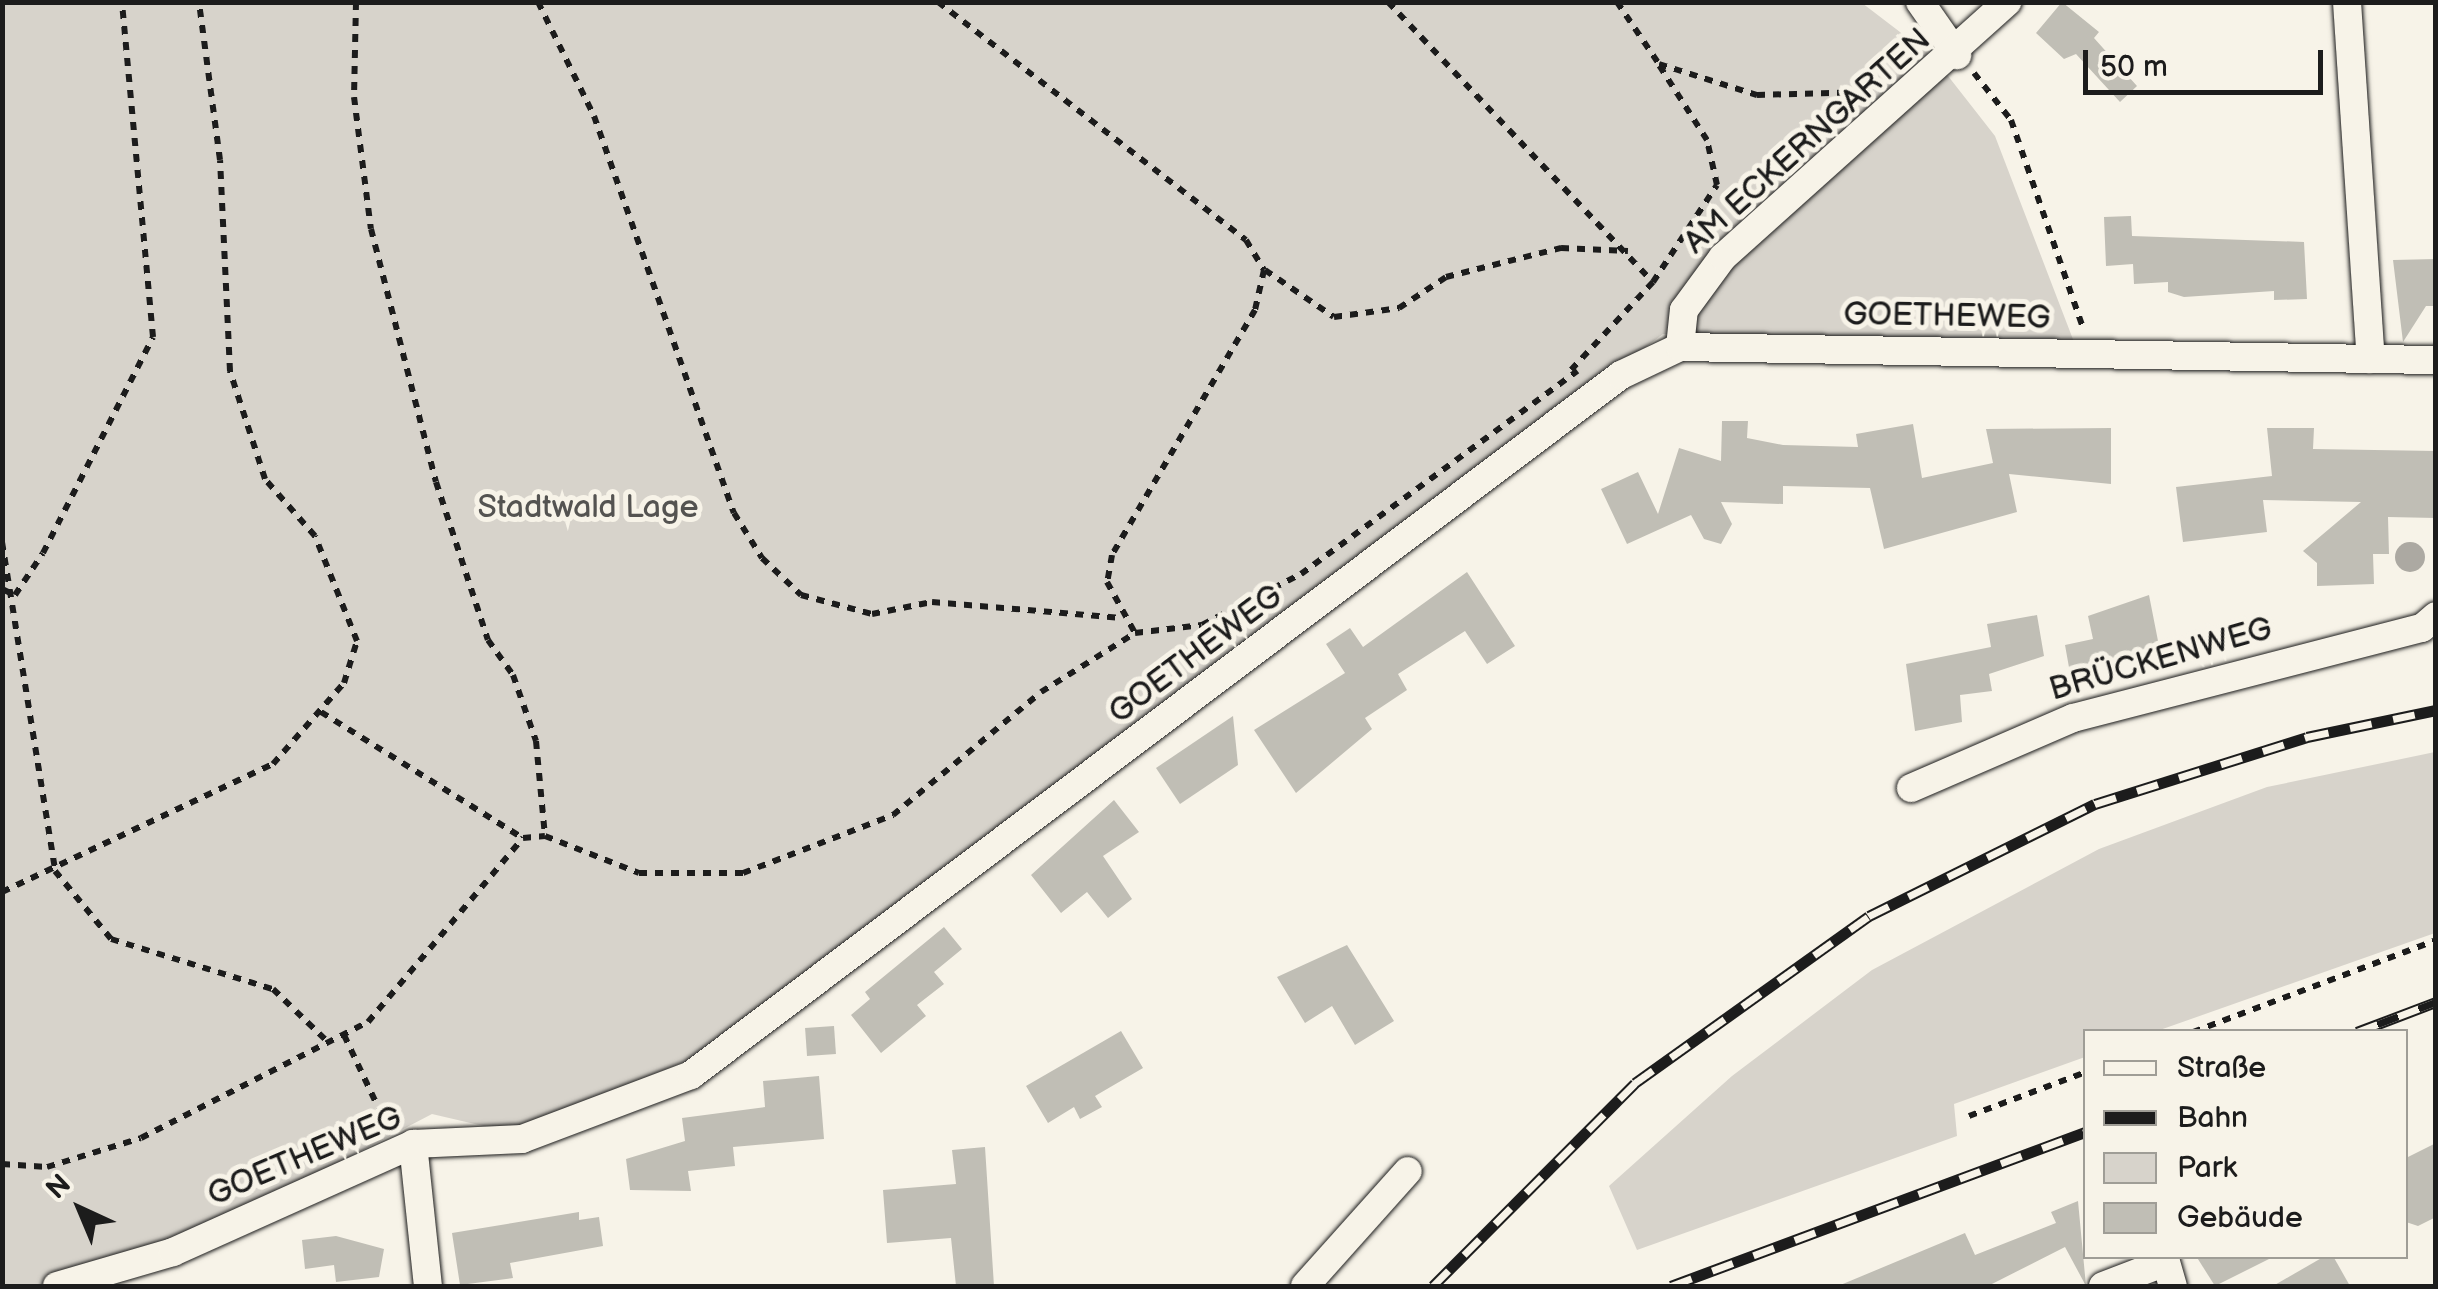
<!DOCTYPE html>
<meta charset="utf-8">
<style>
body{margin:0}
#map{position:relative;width:2438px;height:1289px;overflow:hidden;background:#f7f3e8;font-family:"Balsamiq Sans",sans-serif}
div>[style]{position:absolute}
.green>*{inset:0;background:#d7d3cb}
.water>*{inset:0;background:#aca9a2}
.round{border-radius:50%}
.building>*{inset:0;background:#c0beb5;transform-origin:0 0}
.path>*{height:6px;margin-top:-3px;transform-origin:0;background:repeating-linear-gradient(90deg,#1c1c1c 0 8px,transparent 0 16px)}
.roads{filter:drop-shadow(0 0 2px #1c1c1c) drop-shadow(0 0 2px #1c1c1c)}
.minor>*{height:28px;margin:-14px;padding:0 14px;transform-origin:14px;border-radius:14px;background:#f7f3e8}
.rail>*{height:11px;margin-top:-5.5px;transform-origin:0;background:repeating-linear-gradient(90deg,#f7f3e8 0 22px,#1c1c1c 0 44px);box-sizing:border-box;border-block:2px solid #1c1c1c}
span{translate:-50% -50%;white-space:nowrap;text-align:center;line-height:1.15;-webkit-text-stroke:10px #f7f3e8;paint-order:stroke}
.street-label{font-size:32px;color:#1c1c1c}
.park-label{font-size:32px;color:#545351}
.frame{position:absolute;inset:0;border:5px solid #1c1c1c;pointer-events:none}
.legend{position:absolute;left:2083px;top:1029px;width:325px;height:230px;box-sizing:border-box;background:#f7f3e8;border:2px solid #9f9d96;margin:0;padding:12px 18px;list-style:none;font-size:30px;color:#1c1c1c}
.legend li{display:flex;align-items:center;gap:20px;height:50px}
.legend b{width:50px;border:2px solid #9f9d96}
.north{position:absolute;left:30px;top:1159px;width:100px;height:100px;-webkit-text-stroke:8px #f7f3e8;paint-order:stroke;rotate:316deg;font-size:28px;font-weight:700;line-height:40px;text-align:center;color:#1c1c1c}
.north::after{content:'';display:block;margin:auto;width:35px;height:45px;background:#1c1c1c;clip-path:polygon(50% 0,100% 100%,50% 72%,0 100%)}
.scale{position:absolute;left:2083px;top:50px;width:240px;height:45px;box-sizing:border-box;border:5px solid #1c1c1c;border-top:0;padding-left:12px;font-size:30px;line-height:35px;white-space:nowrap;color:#1c1c1c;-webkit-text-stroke:8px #f7f3e8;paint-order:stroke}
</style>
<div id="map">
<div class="green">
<div style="clip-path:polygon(3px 3px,1862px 3px,1934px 58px,1995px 136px,2074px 342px,1663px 334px,694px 1058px,509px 1132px,432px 1114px,144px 1264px,59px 1286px,3px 1286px)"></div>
<div style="clip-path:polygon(2435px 752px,2435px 933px,2157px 1031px,2086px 1032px,2085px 1057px,1954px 1104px,1957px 1136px,1637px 1250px,1609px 1186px,1732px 1076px,1872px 970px,2099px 849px,2267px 787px)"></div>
</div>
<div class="water">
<div class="round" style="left:2395px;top:542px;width:30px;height:30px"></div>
</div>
<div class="building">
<div style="clip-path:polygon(2062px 2px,2099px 32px,2094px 38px,2137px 86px,2120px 102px,2076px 54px,2064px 59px,2036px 33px)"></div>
<div style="clip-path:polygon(2131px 216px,2132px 236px,2304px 242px,2307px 299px,2274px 300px,2274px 291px,2184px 297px,2168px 292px,2168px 282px,2134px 284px,2133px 264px,2106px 266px,2104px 217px)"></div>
<div style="clip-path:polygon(2436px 259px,2436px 306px,2426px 306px,2403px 342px,2393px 260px)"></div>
<div style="clip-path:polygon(1722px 421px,1748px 421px,1747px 438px,1783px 445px,1858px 447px,1856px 434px,1913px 424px,1922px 478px,1993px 463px,1986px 429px,2111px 428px,2111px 484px,2009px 474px,2017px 512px,1884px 549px,1870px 488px,1783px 486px,1783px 504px,1721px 502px,1732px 524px,1721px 544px,1704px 539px,1691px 515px,1627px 544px,1601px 489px,1638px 472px,1658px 514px,1679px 448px,1721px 461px)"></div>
<div style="clip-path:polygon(2267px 428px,2314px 428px,2313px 449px,2436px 451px,2436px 518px,2388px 517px,2389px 554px,2373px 554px,2374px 584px,2317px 586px,2317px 563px,2303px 551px,2361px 502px,2263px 500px,2267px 532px,2183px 542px,2176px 487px,2272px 476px)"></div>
<div style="clip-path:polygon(1467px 572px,1515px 646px,1487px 664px,1465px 631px,1398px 674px,1407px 690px,1365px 718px,1372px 729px,1296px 793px,1254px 730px,1345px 673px,1326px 644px,1350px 628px,1363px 647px)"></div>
<div style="clip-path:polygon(2149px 595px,2159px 646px,2070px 673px,2065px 645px,2093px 639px,2088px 616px)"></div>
<div style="clip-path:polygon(2037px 615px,2044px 656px,1989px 674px,1992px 691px,1960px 695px,1962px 722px,1915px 731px,1906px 664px,1991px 647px,1987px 624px)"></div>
<div style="clip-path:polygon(1233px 716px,1238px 765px,1180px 804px,1156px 768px)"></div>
<div style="clip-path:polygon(1114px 800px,1139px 832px,1103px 856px,1132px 899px,1108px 918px,1087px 892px,1061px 913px,1031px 875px)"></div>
<div style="clip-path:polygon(944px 927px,962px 949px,934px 972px,944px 984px,917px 1005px,926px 1016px,881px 1053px,851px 1015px,870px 999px,865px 992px)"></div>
<div style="clip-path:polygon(1347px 945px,1394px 1021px,1355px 1045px,1332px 1006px,1305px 1023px,1277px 977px)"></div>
<div style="left:834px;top:1026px;width:28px;height:29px;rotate:86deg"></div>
<div style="clip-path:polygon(1121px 1031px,1143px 1068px,1095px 1096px,1102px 1107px,1080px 1119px,1074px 1107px,1048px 1123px,1026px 1086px)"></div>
<div style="clip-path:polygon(819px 1076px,824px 1139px,733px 1147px,735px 1166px,688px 1171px,691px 1191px,630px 1190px,626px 1159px,685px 1141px,682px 1118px,765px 1107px,763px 1081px)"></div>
<div style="clip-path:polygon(2436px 1143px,2436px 1217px,2418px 1226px,2406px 1222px,2406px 1158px)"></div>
<div style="clip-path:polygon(985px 1147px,994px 1286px,956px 1286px,951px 1238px,887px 1243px,883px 1190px,956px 1184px,952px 1150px)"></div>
<div style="clip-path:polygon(2078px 1201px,2086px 1286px,2065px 1247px,1988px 1286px,1838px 1286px,1965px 1233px,1975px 1255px,2056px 1223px,2051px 1212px)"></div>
<div style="clip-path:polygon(579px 1212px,579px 1220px,599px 1217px,603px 1246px,510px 1263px,513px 1278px,460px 1285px,452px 1233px)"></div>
<div style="clip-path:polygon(336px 1236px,384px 1249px,379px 1277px,336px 1282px,334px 1265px,305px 1269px,302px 1240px)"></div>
<div style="clip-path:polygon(2196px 1256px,2275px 1256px,2215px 1286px)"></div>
<div style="clip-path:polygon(2333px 1256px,2350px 1286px,2273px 1286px,2325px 1256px)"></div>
</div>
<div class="path">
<div style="left:356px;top:2px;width:95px;rotate:91.2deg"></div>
<div style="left:354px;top:97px;width:133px;rotate:82.7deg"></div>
<div style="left:371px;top:229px;width:261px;rotate:75.6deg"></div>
<div style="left:436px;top:482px;width:166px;rotate:71.8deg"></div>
<div style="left:488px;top:640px;width:43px;rotate:54.5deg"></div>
<div style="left:513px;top:675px;width:70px;rotate:70.8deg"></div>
<div style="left:536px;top:741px;width:95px;rotate:84.6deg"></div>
<div style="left:538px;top:2px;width:127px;rotate:63.8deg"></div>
<div style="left:594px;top:116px;width:421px;rotate:70.6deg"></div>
<div style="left:734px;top:513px;width:53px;rotate:58.1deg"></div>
<div style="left:762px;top:558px;width:54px;rotate:43.5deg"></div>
<div style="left:801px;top:595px;width:73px;rotate:15deg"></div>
<div style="left:872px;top:614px;width:61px;rotate:-11.3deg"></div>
<div style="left:932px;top:602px;width:190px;rotate:4.8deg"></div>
<div style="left:938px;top:2px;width:389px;rotate:37.7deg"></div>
<div style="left:1246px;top:240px;width:35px;rotate:59deg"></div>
<div style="left:1264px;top:270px;width:41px;rotate:102.7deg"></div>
<div style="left:1255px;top:310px;width:284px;rotate:120.3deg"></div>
<div style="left:1112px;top:555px;width:27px;rotate:100deg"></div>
<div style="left:1107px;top:582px;width:58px;rotate:61.2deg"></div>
<div style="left:1388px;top:2px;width:386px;rotate:46.6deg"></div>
<div style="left:1653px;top:282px;width:120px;rotate:133deg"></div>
<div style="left:1617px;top:2px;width:75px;rotate:55.9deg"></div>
<div style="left:1659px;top:64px;width:103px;rotate:17.6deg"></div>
<div style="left:1757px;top:95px;width:109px;rotate:-1.6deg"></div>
<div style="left:1974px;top:73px;width:60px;rotate:51.8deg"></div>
<div style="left:2011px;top:120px;width:217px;rotate:70.9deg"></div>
<div style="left:1265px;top:270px;width:83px;rotate:34.3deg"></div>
<div style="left:1334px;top:317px;width:66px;rotate:-7.9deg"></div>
<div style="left:1399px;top:308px;width:56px;rotate:-33.4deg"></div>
<div style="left:1446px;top:277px;width:119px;rotate:-14.2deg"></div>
<div style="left:1561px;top:248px;width:67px;rotate:2.6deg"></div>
<div style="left:1653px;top:282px;width:116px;rotate:-56.6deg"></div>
<div style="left:1717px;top:185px;width:46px;rotate:-102.5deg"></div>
<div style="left:1707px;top:140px;width:89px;rotate:-122.6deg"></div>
<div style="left:2px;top:542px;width:333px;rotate:80.8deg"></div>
<div style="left:55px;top:871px;width:88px;rotate:50.5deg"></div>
<div style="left:111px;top:939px;width:170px;rotate:17.2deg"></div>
<div style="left:273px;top:989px;width:78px;rotate:44deg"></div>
<div style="left:2px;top:589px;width:14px;rotate:25deg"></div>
<div style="left:15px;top:595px;width:50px;rotate:-56.3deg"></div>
<div style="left:43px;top:553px;width:242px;rotate:-63deg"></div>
<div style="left:153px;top:337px;width:336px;rotate:-95.3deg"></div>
<div style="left:321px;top:712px;width:238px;rotate:32deg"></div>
<div style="left:2px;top:892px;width:300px;rotate:-25.3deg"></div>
<div style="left:273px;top:764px;width:108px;rotate:-48.8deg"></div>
<div style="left:344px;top:683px;width:44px;rotate:-72.8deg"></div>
<div style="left:357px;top:641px;width:113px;rotate:-111.8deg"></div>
<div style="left:315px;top:536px;width:76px;rotate:-131.3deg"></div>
<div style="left:265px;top:479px;width:114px;rotate:-108deg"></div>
<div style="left:230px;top:371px;width:211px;rotate:-92.7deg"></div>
<div style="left:220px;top:160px;width:159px;rotate:-97.6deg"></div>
<div style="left:2193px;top:1032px;width:260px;rotate:-20.7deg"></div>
<div style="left:344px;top:1035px;width:98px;rotate:64.7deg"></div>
<div style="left:1969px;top:1116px;width:125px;rotate:-20.6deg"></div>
<div style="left:2px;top:1164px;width:45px;rotate:3.8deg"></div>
<div style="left:47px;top:1167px;width:98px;rotate:-17.1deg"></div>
<div style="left:141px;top:1138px;width:255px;rotate:-27.1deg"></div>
<div style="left:368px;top:1022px;width:241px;rotate:-49.9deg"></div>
<div style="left:523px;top:838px;width:22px;rotate:-5deg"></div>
<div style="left:545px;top:836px;width:101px;rotate:21.5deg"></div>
<div style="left:639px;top:873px;width:104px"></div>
<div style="left:743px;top:873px;width:161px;rotate:-21.1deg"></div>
<div style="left:893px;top:815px;width:192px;rotate:-39.7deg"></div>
<div style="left:1041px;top:692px;width:111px;rotate:-32.1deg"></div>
<div style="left:1135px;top:633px;width:67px;rotate:-6.8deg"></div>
<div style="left:1202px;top:625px;width:111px;rotate:-27.3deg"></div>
<div style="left:1301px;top:574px;width:343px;rotate:-36.3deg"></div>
</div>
<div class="roads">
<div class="minor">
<div style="left:1920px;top:2px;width:65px;rotate:55.1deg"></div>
<div style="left:2347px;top:2px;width:358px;rotate:86.2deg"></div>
<div style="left:1680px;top:347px;width:37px;rotate:-84deg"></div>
<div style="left:1684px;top:310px;width:66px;rotate:-53.7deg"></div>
<div style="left:1723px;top:257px;width:382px;rotate:-41.9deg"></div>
<div style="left:1911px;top:788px;width:176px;rotate:-23.4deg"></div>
<div style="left:2073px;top:718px;width:360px;rotate:-14.5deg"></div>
<div style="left:2422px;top:628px;width:18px;rotate:-41deg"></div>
<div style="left:413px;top:1144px;width:143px;rotate:84deg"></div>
<div style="left:57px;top:1286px;width:121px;rotate:-16.3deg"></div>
<div style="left:173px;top:1252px;width:263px;rotate:-24.2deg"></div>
<div style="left:413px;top:1144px;width:109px;rotate:-2.6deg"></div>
<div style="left:522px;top:1139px;width:181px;rotate:-20.7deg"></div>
<div style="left:691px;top:1075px;width:1164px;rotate:-36.97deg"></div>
<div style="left:1621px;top:375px;width:65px;rotate:-25.4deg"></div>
<div style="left:1680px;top:347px;width:756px;rotate:0.99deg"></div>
<div style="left:1305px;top:1286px;width:154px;rotate:-48.2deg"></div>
<div style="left:2103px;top:1286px;width:67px;rotate:-20.9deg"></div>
<div style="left:2166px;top:1262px;width:25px;rotate:74deg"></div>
</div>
</div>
<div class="rail">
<div style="left:2357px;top:1032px;width:85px;rotate:-20.8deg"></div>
<div style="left:1433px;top:1286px;width:286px;rotate:-45.1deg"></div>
<div style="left:1635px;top:1083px;width:287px;rotate:-35.5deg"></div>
<div style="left:1869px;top:916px;width:252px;rotate:-26.4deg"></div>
<div style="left:2095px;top:804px;width:222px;rotate:-17.5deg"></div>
<div style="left:2307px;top:737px;width:132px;rotate:-11.8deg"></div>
<div style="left:1671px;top:1286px;width:443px;rotate:-20.4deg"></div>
</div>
<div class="street-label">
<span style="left:1808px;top:142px;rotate:-42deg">AM ECKERNGARTEN</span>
<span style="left:1947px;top:317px;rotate:1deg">GOETHEWEG</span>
<span style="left:1196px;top:655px;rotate:-37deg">GOETHEWEG</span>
<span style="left:2161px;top:660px;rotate:-16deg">BRÜCKENWEG</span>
<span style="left:305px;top:1157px;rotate:-23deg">GOETHEWEG</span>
</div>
<div class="park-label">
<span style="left:588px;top:508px">Stadtwald Lage</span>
</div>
<div class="frame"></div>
<ul class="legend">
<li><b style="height:12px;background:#f7f3e8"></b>Straße</li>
<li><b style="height:12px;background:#1c1c1c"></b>Bahn</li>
<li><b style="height:28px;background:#d7d3cb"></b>Park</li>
<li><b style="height:28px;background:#c0beb5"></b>Gebäude</li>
</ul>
<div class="north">N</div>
<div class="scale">50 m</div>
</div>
